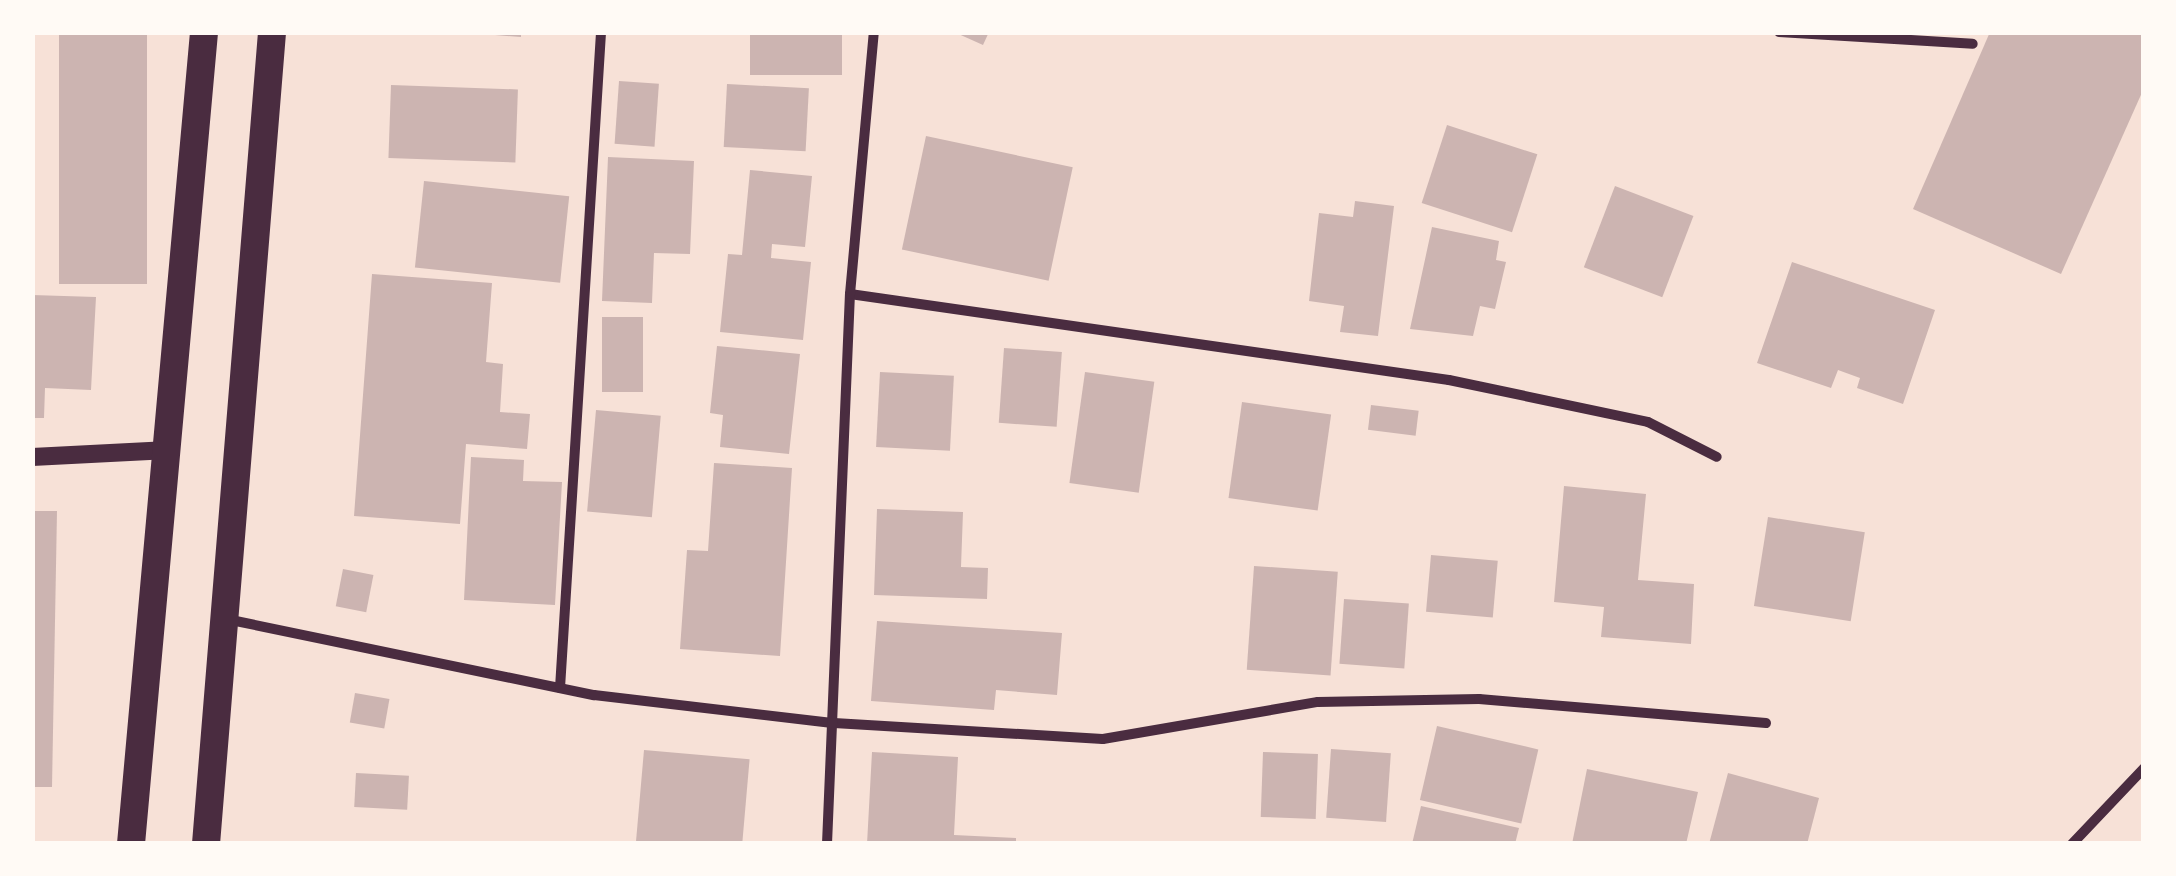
<!DOCTYPE html>
<style>
body{margin:0}
#map{position:relative;width:2176px;height:876px;overflow:hidden;background:#f7e1d7;font-family:"Source Sans 3",sans-serif}
div>[style]{position:absolute}
.building>*{inset:0;background:#ccb4b1;transform-origin:0 0}
.minor>*{height:10px;margin:-5px;padding:0 5px;transform-origin:5px;border-radius:5px;background:#4a2c40}
.tertiary>*{height:18px;margin:-9px;padding:0 9px;transform-origin:9px;border-radius:9px;background:#4a2c40}
.trunk>*{height:28px;margin:-14px;padding:0 14px;transform-origin:14px;border-radius:14px;background:#4a2c40}
span{translate:-50% -50%;white-space:nowrap;text-align:center;line-height:1.15;-webkit-text-stroke:8px #fffaf5;paint-order:stroke}
.frame{position:absolute;inset:0;border:35px solid #fffaf5;pointer-events:none}
</style>
<div id="map">
<div class="building">
<div style="left:59px;top:32px;width:88px;height:252px"></div>
<div style="clip-path:polygon(495px 32px,521px 32px,521px 37px,495px 35px)"></div>
<div style="left:750px;top:32px;width:92px;height:43px"></div>
<div style="clip-path:polygon(954px 32px,989px 32px,983px 45px)"></div>
<div style="clip-path:polygon(1990px 32px,2144px 32px,2144px 88px,2061px 274px,1913px 209px)"></div>
<div style="left:619px;top:81px;width:40px;height:63px;rotate:4deg"></div>
<div style="left:727px;top:84px;width:82px;height:63px;rotate:3deg"></div>
<div style="left:391px;top:85px;width:127px;height:73px;rotate:2deg"></div>
<div style="left:1447px;top:125px;width:95px;height:82px;rotate:18deg"></div>
<div style="left:926px;top:136px;width:150px;height:116px;rotate:12deg"></div>
<div style="clip-path:polygon(608px 157px,694px 161px,690px 254px,654px 253px,652px 303px,602px 301px)"></div>
<div style="clip-path:polygon(750px 170px,812px 176px,805px 247px,772px 244px,771px 258px,811px 262px,803px 340px,720px 332px,728px 254px,742px 255px)"></div>
<div style="left:424px;top:181px;width:146px;height:87px;rotate:6deg"></div>
<div style="left:1615px;top:186px;width:84px;height:87px;rotate:21deg"></div>
<div style="clip-path:polygon(1355px 201px,1394px 206px,1378px 336px,1340px 332px,1344px 306px,1309px 301px,1319px 213px,1353px 217px)"></div>
<div style="clip-path:polygon(1432px 227px,1499px 241px,1496px 260px,1506px 262px,1495px 309px,1480px 306px,1473px 336px,1410px 329px)"></div>
<div style="clip-path:polygon(1792px 262px,1935px 310px,1903px 404px,1857px 388px,1860px 378px,1838px 370px,1831px 388px,1757px 363px)"></div>
<div style="clip-path:polygon(372px 274px,492px 283px,486px 362px,503px 364px,500px 412px,530px 414px,527px 449px,466px 444px,460px 524px,354px 516px)"></div>
<div style="clip-path:polygon(32px 295px,96px 297px,91px 390px,45px 388px,44px 418px,32px 418px)"></div>
<div style="left:602px;top:317px;width:41px;height:75px"></div>
<div style="clip-path:polygon(717px 346px,800px 354px,789px 454px,720px 447px,723px 415px,710px 413px)"></div>
<div style="left:1004px;top:348px;width:58px;height:75px;rotate:4deg"></div>
<div style="left:880px;top:372px;width:74px;height:75px;rotate:3deg"></div>
<div style="left:1085px;top:372px;width:70px;height:112px;rotate:8deg"></div>
<div style="left:1242px;top:402px;width:90px;height:97px;rotate:8deg"></div>
<div style="left:1371px;top:405px;width:48px;height:25px;rotate:7deg"></div>
<div style="left:596px;top:410px;width:65px;height:102px;rotate:5deg"></div>
<div style="clip-path:polygon(471px 457px,524px 460px,523px 481px,562px 482px,555px 605px,464px 600px)"></div>
<div style="clip-path:polygon(714px 463px,792px 468px,780px 656px,680px 649px,687px 550px,708px 551px)"></div>
<div style="clip-path:polygon(1564px 486px,1646px 494px,1638px 580px,1694px 584px,1691px 644px,1601px 637px,1604px 607px,1554px 602px)"></div>
<div style="clip-path:polygon(877px 509px,963px 512px,961px 567px,988px 568px,987px 599px,874px 595px)"></div>
<div style="clip-path:polygon(32px 511px,57px 511px,52px 787px,32px 787px)"></div>
<div style="left:1768px;top:517px;width:98px;height:90px;rotate:9deg"></div>
<div style="left:1431px;top:555px;width:67px;height:57px;rotate:5deg"></div>
<div style="left:1254px;top:566px;width:84px;height:104px;rotate:4deg"></div>
<div style="left:343px;top:569px;width:31px;height:38px;rotate:11deg"></div>
<div style="left:1344px;top:599px;width:65px;height:65px;rotate:4deg"></div>
<div style="clip-path:polygon(877px 621px,1062px 633px,1057px 695px,996px 690px,994px 710px,871px 701px)"></div>
<div style="left:355px;top:693px;width:35px;height:30px;rotate:10deg"></div>
<div style="left:1437px;top:726px;width:104px;height:76px;rotate:13deg"></div>
<div style="left:1331px;top:749px;width:60px;height:69px;rotate:4deg"></div>
<div style="left:644px;top:750px;width:106px;height:94px;rotate:5deg"></div>
<div style="clip-path:polygon(872px 752px,958px 757px,954px 835px,1016px 838px,1016px 844px,867px 844px)"></div>
<div style="left:1263px;top:752px;width:55px;height:65px;rotate:2deg"></div>
<div style="clip-path:polygon(1587px 769px,1698px 792px,1686px 844px,1572px 844px)"></div>
<div style="left:356px;top:773px;width:53px;height:34px;rotate:3deg"></div>
<div style="clip-path:polygon(1728px 773px,1819px 798px,1807px 844px,1709px 844px)"></div>
<div style="clip-path:polygon(1421px 806px,1519px 828px,1515px 844px,1412px 844px)"></div>
</div>
<div class="minor">
<div style="left:1779px;top:32px;width:194px;rotate:3.5deg"></div>
<div style="left:850px;top:294px;width:605px;rotate:8.17deg"></div>
<div style="left:1449px;top:380px;width:203px;rotate:11.9deg"></div>
<div style="left:1648px;top:422px;width:77px;rotate:26.9deg"></div>
<div style="left:226px;top:619px;width:376px;rotate:11.7deg"></div>
<div style="left:594px;top:695px;width:242px;rotate:6.7deg"></div>
<div style="left:834px;top:723px;width:269px;rotate:3.4deg"></div>
<div style="left:1103px;top:739px;width:218px;rotate:-9.8deg"></div>
<div style="left:1318px;top:702px;width:161px;rotate:-1.1deg"></div>
<div style="left:1479px;top:699px;width:288px;rotate:4.8deg"></div>
<div style="left:560px;top:688px;width:657px;rotate:-86.42deg"></div>
<div style="left:827px;top:844px;width:550px;rotate:-87.61deg"></div>
<div style="left:850px;top:294px;width:263px;rotate:-84.8deg"></div>
<div style="left:2072px;top:844px;width:105px;rotate:-46.5deg"></div>
</div>
<div class="tertiary">
<div style="left:32px;top:457px;width:137px;rotate:-2.9deg"></div>
</div>
<div class="trunk">
<div style="left:131px;top:844px;width:815px;rotate:-84.86deg"></div>
<div style="left:206px;top:844px;width:815px;rotate:-85.35deg"></div>
</div>
<div class="frame"></div>
</div>
